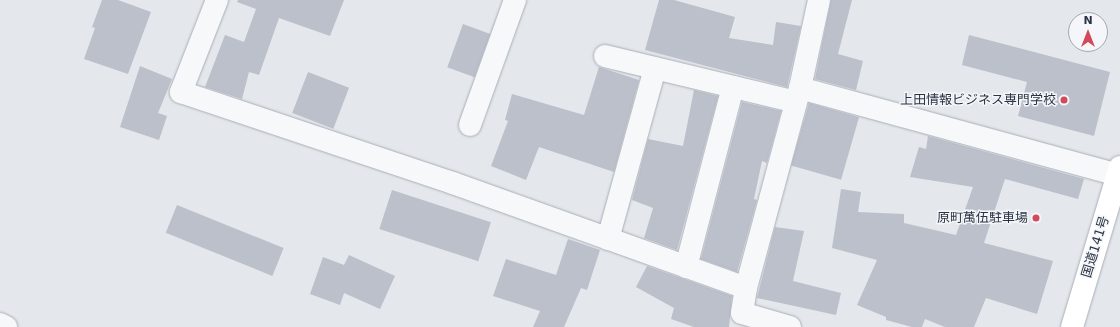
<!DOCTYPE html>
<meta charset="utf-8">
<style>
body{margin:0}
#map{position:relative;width:1120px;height:327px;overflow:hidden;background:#e4e7ec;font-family:"DejaVu Sans","Noto Sans JP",sans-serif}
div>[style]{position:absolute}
.building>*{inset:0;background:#bbc0ca;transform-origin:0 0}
.roads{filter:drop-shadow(0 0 1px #a9aeb7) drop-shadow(0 0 1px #a9aeb7)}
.minor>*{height:22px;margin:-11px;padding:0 11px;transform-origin:11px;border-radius:11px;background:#f7f8fa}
.highway>*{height:22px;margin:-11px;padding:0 11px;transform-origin:11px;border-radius:11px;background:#fff}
.dots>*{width:11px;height:11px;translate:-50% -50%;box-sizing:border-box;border:2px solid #f4f6f9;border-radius:50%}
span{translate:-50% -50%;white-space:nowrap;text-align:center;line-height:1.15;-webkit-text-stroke:3px #f4f6f9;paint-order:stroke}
.poi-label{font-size:13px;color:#2b3445}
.right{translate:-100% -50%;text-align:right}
.street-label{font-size:13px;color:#2b3445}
.north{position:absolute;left:1068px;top:12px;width:40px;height:40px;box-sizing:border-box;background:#f4f6f9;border:1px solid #a4a8b1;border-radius:50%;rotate:0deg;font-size:11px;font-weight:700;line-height:16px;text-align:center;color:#2b3445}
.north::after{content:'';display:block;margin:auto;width:14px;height:18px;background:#d1495b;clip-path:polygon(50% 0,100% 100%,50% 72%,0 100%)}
</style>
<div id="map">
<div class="building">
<div style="clip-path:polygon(102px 0,118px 0,151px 12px,128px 74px,84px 59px,95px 28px,92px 27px)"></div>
<div style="clip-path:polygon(238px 0,344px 0,330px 36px,279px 18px,259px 75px,249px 72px,242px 99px,205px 87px,225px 35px,244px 42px,256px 9px,237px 2px)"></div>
<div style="clip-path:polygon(659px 0,674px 0,735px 17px,729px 38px,773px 45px,776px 22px,801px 26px,787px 87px,645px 50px)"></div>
<div style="clip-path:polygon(831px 0,852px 0,838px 54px,863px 61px,856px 90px,815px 79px)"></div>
<div style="left:463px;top:24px;width:29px;height:46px;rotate:20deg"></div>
<div style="clip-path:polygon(969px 35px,1110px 72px,1094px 136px,1018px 116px,1027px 82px,962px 65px)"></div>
<div style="clip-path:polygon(140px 66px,172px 79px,158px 113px,167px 116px,159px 140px,120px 127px)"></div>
<div style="clip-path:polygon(599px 67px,639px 80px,614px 172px,539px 147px,526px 180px,491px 166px,508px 121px,505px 120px,512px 94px,584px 115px)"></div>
<div style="left:308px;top:72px;width:44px;height:44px;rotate:21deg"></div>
<div style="clip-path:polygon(694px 90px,718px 96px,677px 250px,644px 238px,653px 208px,632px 200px,648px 139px,683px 146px)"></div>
<div style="clip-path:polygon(742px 102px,781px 111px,767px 163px,762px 161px,754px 199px,757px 200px,737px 272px,701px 259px)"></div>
<div style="left:809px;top:103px;width:52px;height:65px;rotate:16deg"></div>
<div style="clip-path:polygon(928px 136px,1084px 179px,1078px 199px,1005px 179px,984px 243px,1053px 261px,1037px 314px,986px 298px,974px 327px,945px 327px,925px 319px,922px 327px,912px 327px,886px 320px,886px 317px,857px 305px,877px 260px,832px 248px,841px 189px,861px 192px,858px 212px,904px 214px,904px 223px,956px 235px,973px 187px,910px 177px,919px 147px,926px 149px)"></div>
<div style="left:392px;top:190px;width:104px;height:41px;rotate:18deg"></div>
<div style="left:177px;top:205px;width:115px;height:30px;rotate:22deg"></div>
<div style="clip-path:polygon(775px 227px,804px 231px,793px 281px,841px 293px,836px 315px,757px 298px)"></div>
<div style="clip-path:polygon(568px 239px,600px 250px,587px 290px,581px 288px,564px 327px,533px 327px,540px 311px,493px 296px,506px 259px,556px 275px)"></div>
<div style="clip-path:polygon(349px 255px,395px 276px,380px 309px,344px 293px,340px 305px,310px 294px,323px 257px,344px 265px)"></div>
<div style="clip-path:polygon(647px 266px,732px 296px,729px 327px,694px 327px,671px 319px,674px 308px,636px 287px)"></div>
</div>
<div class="roads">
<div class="minor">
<div style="left:217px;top:0;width:99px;rotate:111.4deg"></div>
<div style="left:181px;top:92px;width:287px;rotate:18.5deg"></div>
<div style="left:453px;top:183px;width:311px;rotate:19.7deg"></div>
<div style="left:605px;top:56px;width:196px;rotate:13.5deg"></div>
<div style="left:800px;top:88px;width:330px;rotate:15.3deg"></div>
<div style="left:470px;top:125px;width:133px;rotate:-70.2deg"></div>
<div style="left:608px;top:239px;width:177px;rotate:-74.6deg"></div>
<div style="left:686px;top:267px;width:186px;rotate:-75.4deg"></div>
<div style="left:0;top:324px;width:7px;rotate:27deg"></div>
<div style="left:790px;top:327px;width:50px;rotate:-163.7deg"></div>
<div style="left:742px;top:313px;width:25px;rotate:-81deg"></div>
<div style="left:746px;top:288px;width:207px;rotate:-74.9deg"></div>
<div style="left:800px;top:88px;width:90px;rotate:-77.8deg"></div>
</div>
<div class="highway">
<div style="left:1072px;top:327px;width:167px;rotate:-73.3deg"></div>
</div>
</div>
<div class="dots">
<div style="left:1064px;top:100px;background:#d1495b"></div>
<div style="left:1036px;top:218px;background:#d1495b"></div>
</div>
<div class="poi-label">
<span class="right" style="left:1056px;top:100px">上田情報ビジネス専門学校</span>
<span class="right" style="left:1028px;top:218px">原町萬伍駐車場</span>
</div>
<div class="street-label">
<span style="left:1096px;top:247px;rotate:-73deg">国道141号</span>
</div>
<div class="north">N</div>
</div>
